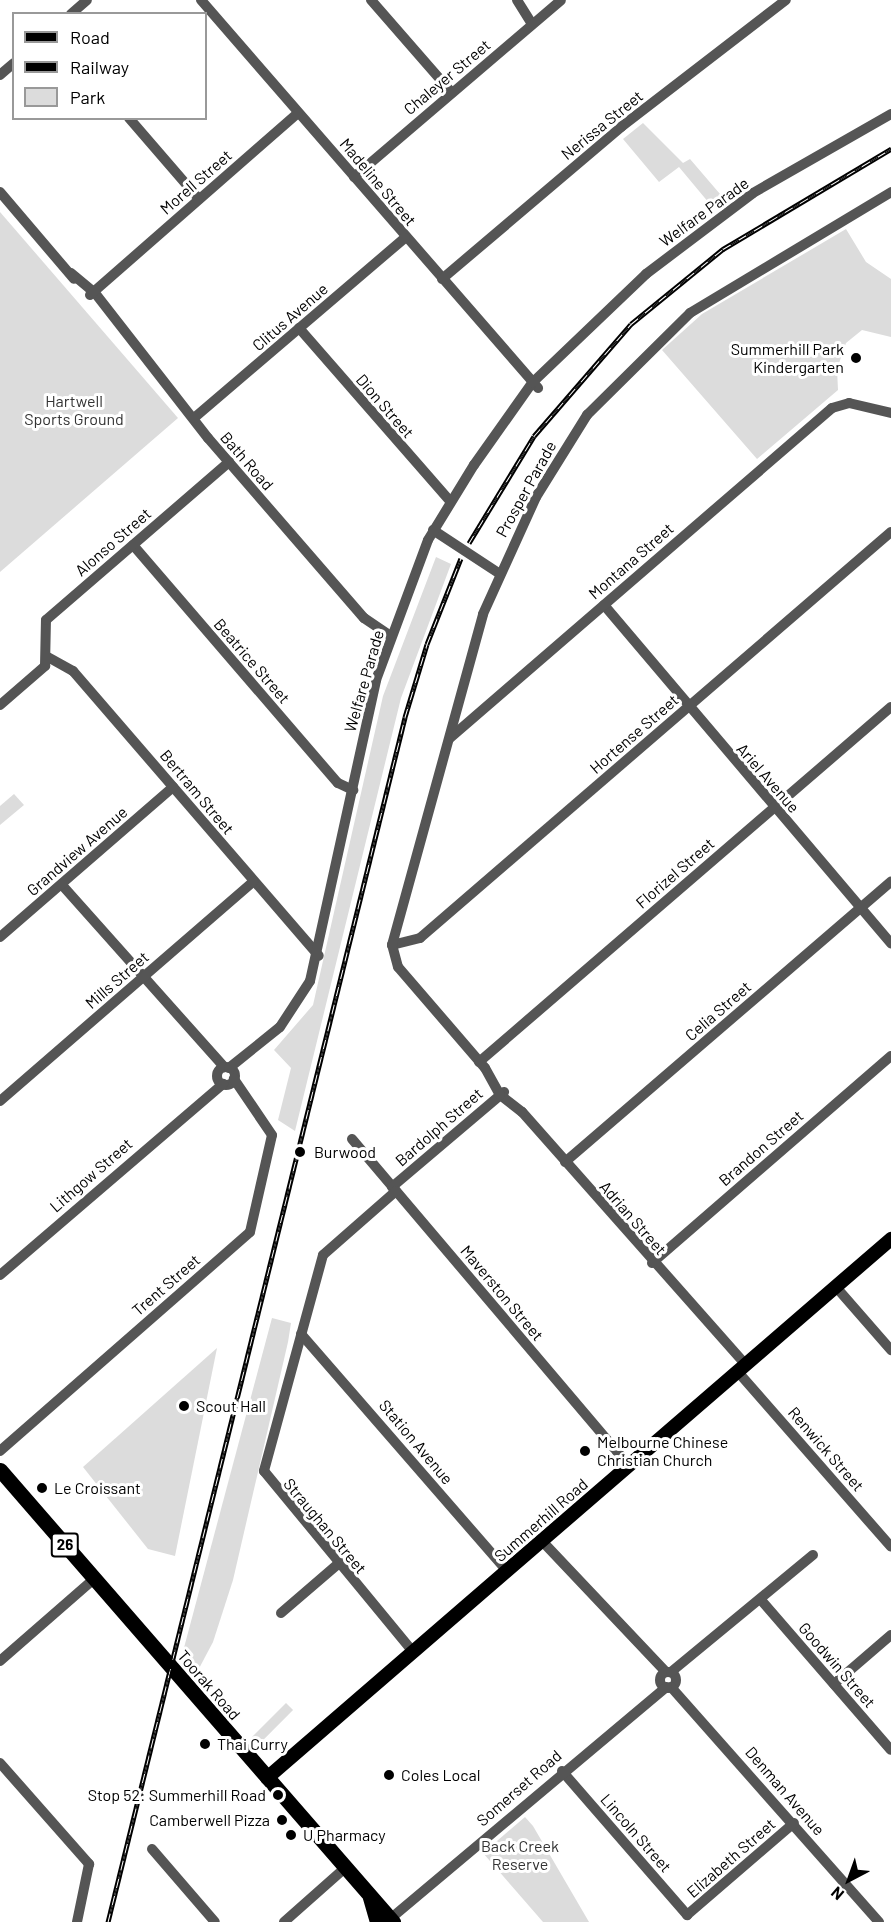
<!DOCTYPE html>
<style>
body{margin:0}
#map{position:relative;width:891px;height:1922px;overflow:hidden;background:#fff;font-family:Barlow,sans-serif}
div>[style]{position:absolute}
.green>*{inset:0;background:#dcdcdc;transform-origin:0 0}
.minor>*{height:10px;margin:-5px;padding:0 5px;transform-origin:5px;border-radius:5px;background:#555}
.minor>.ring{margin:-5px;padding:0;box-sizing:content-box;background:none;border:10px solid #555;border-radius:50%}
.major>*{height:14px;margin:-7px;padding:0 7px;transform-origin:7px;border-radius:7px;background:#000}
.highway>*{height:15px;margin:-7.5px;padding:0 7.5px;transform-origin:7.5px;border-radius:7.5px;background:#000}
.tram>*{height:1.5px;margin:-0.75px;padding:0 0.75px;transform-origin:0.75px;border-radius:0.75px;background:#000}
.rail>*{height:5px;margin-top:-2.5px;transform-origin:0;background:repeating-linear-gradient(90deg,#fff 0 9px,#000 0 18px);box-sizing:border-box;border-block:2px solid #000}
.dots>*{width:16px;height:16px;translate:-50% -50%;box-sizing:border-box;border:3px solid #fff;border-radius:50%}
span{translate:-50% -50%;white-space:nowrap;text-align:center;line-height:1.15;-webkit-text-stroke:6px #fff;paint-order:stroke}
.shield-label span{padding:2px 4px;background:#fff;border:2px solid;border-radius:4px;-webkit-text-stroke-width:0}
.shield-label{font-size:15px;color:#000;font-weight:700}
.street-label{font-size:16px;color:#000}
.poi-label{font-size:16px;color:#000}
.right{translate:-100% -50%;text-align:right}
.left{translate:0 -50%;text-align:left}
.park-label{font-size:16px;color:#333}
.legend{position:absolute;left:12px;top:12px;width:195px;height:108px;box-sizing:border-box;background:#fff;border:2px solid #999;margin:0;padding:8px 10px;list-style:none;font-size:18px;color:#000}
.legend li{display:flex;align-items:center;gap:12px;height:30px}
.legend b{width:30px;border:2px solid #999}
.north{position:absolute;left:819px;top:1850px;width:60px;height:60px;-webkit-text-stroke:4px #fff;paint-order:stroke;rotate:221deg;font-size:16px;font-weight:700;line-height:24px;text-align:center;color:#000}
.north::after{content:'';display:block;margin:auto;width:21px;height:27px;background:#000;clip-path:polygon(50% 0,100% 100%,50% 72%,0 100%)}
</style>
<div id="map">
<div class="green">
<div style="clip-path:polygon(643px 123px,683px 163px,690px 159px,726px 201px,714px 209px,679px 167px,659px 182px,623px 139px)"></div>
<div style="clip-path:polygon(0 212px,178px 418px,0 572px)"></div>
<div style="clip-path:polygon(846px 229px,866px 262px,891px 279px,891px 337px,862px 330px,846px 343px,837px 369px,838px 390px,757px 459px,662px 350px,702px 314px)"></div>
<div style="clip-path:polygon(436px 557px,451px 564px,401px 698px,295px 1131px,278px 1120px,291px 1068px,274px 1050px,313px 1005px,383px 696px)"></div>
<div style="clip-path:polygon(14px 794px,24px 805px,0 825px,0 806px)"></div>
<div style="clip-path:polygon(272px 1318px,291px 1323px,288px 1342px,233px 1580px,213px 1642px,195px 1676px,181px 1659px)"></div>
<div style="clip-path:polygon(217px 1348px,175px 1556px,148px 1549px,83px 1467px)"></div>
<div style="left:286px;top:1703px;width:10px;height:50px;rotate:45deg"></div>
<div style="clip-path:polygon(525px 1817px,533px 1826px,589px 1922px,543px 1922px,483px 1853px)"></div>
</div>
<div class="minor">
<div style="left:201px;top:0;width:514px;rotate:49.02deg"></div>
<div style="left:371px;top:0;width:123px;rotate:48.9deg"></div>
<div style="left:517px;top:0;width:28px;rotate:58deg"></div>
<div style="left:71px;top:14px;width:21px;rotate:-41deg"></div>
<div style="left:0;top:75px;width:18px;rotate:-41deg"></div>
<div style="left:129px;top:118px;width:107px;rotate:49.2deg"></div>
<div style="left:354px;top:177px;width:272px;rotate:-40.5deg"></div>
<div style="left:0;top:192px;width:114px;rotate:49.6deg"></div>
<div style="left:71px;top:273px;width:31px;rotate:40deg"></div>
<div style="left:95px;top:293px;width:184px;rotate:52.1deg"></div>
<div style="left:208px;top:438px;width:238px;rotate:49.1deg"></div>
<div style="left:364px;top:618px;width:32px;rotate:34deg"></div>
<div style="left:442px;top:279px;width:235px;rotate:-40.3deg"></div>
<div style="left:621px;top:127px;width:208px;rotate:-37.6deg"></div>
<div style="left:90px;top:295px;width:276px;rotate:-41.2deg"></div>
<div style="left:299px;top:328px;width:230px;rotate:48.9deg"></div>
<div style="left:194px;top:418px;width:277px;rotate:-40.5deg"></div>
<div style="left:433px;top:530px;width:80px;rotate:33.3deg"></div>
<div style="left:133px;top:545px;width:314px;rotate:49.3deg"></div>
<div style="left:338px;top:783px;width:17px;rotate:25deg"></div>
<div style="left:604px;top:605px;width:444px;rotate:49.7deg"></div>
<div style="left:46px;top:656px;width:31px;rotate:29deg"></div>
<div style="left:73px;top:671px;width:376px;rotate:49.2deg"></div>
<div style="left:0;top:705px;width:60px;rotate:-40.9deg"></div>
<div style="left:45px;top:666px;width:46px;rotate:-88.8deg"></div>
<div style="left:46px;top:620px;width:242px;rotate:-40.8deg"></div>
<div style="left:450px;top:738px;width:505px;rotate:-40.82deg"></div>
<div style="left:832px;top:408px;width:18px;rotate:-16deg"></div>
<div style="left:849px;top:403px;width:43px;rotate:13.4deg"></div>
<div style="left:62px;top:885px;width:244px;rotate:48.3deg"></div>
<div style="left:0;top:937px;width:229px;rotate:-40.9deg"></div>
<div style="left:392px;top:945px;width:29px;rotate:-14deg"></div>
<div style="left:420px;top:938px;width:622px;rotate:-40.76deg"></div>
<div style="left:479px;top:1062px;width:544px;rotate:-40.75deg"></div>
<div class="ring" style="left:217px;top:1067px;width:8px;height:8px"></div>
<div style="left:229px;top:1068px;width:65px;rotate:-38.8deg"></div>
<div style="left:280px;top:1027px;width:55px;rotate:-56.9deg"></div>
<div style="left:310px;top:981px;width:308px;rotate:-77.6deg"></div>
<div style="left:376px;top:680px;width:149px;rotate:-69.6deg"></div>
<div style="left:428px;top:540px;width:88px;rotate:-58.5deg"></div>
<div style="left:474px;top:465px;width:100px;rotate:-54.7deg"></div>
<div style="left:532px;top:383px;width:158px;rotate:-43.7deg"></div>
<div style="left:646px;top:274px;width:134px;rotate:-37.1deg"></div>
<div style="left:753px;top:193px;width:159px;rotate:-29.8deg"></div>
<div style="left:0;top:1101px;width:335px;rotate:-40.9deg"></div>
<div style="left:352px;top:1139px;width:429px;rotate:49.7deg"></div>
<div style="left:565px;top:1162px;width:430px;rotate:-40.7deg"></div>
<div style="left:392px;top:1187px;width:147px;rotate:-40.3deg"></div>
<div style="left:396px;top:1191px;width:97px;rotate:138.8deg"></div>
<div style="left:323px;top:1255px;width:224px;rotate:105.3deg"></div>
<div style="left:264px;top:1471px;width:234px;rotate:50.5deg"></div>
<div style="left:652px;top:1263px;width:316px;rotate:-40.9deg"></div>
<div style="left:0;top:1275px;width:294px;rotate:-40.6deg"></div>
<div style="left:836px;top:1287px;width:84px;rotate:48.9deg"></div>
<div style="left:301px;top:1334px;width:314px;rotate:49deg"></div>
<div style="left:746px;top:1365px;width:338px;rotate:-131.5deg"></div>
<div style="left:522px;top:1112px;width:28px;rotate:-142deg"></div>
<div style="left:500px;top:1095px;width:31px;rotate:-119deg"></div>
<div style="left:485px;top:1068px;width:133px;rotate:-130.7deg"></div>
<div style="left:398px;top:967px;width:23px;rotate:-105deg"></div>
<div style="left:392px;top:945px;width:343px;rotate:-74.6deg"></div>
<div style="left:483px;top:614px;width:128px;rotate:-65.6deg"></div>
<div style="left:536px;top:497px;width:97px;rotate:-58.1deg"></div>
<div style="left:587px;top:415px;width:145px;rotate:-44.7deg"></div>
<div style="left:690px;top:313px;width:235px;rotate:-31deg"></div>
<div style="left:738px;top:1372px;width:232px;rotate:48.8deg"></div>
<div style="left:0;top:1451px;width:332px;rotate:-41.2deg"></div>
<div style="left:250px;top:1232px;width:99px;rotate:-77.2deg"></div>
<div style="left:272px;top:1135px;width:68px;rotate:-124.2deg"></div>
<div style="left:542px;top:1541px;width:180px;rotate:46.6deg"></div>
<div style="left:761px;top:1600px;width:198px;rotate:49.1deg"></div>
<div style="left:281px;top:1613px;width:75px;rotate:-40.7deg"></div>
<div style="left:0;top:1661px;width:125px;rotate:-41.1deg"></div>
<div class="ring" style="left:660px;top:1672px;width:6px;height:6px"></div>
<div style="left:671px;top:1672px;width:184px;rotate:-39.5deg"></div>
<div style="left:834px;top:1684px;width:75px;rotate:-40.7deg"></div>
<div style="left:671px;top:1687px;width:314px;rotate:48.5deg"></div>
<div style="left:0;top:1763px;width:135px;rotate:48.6deg"></div>
<div style="left:89px;top:1864px;width:59px;rotate:101.7deg"></div>
<div style="left:562px;top:1771px;width:191px;rotate:49deg"></div>
<div style="left:687px;top:1915px;width:141px;rotate:-40.7deg"></div>
<div style="left:152px;top:1849px;width:96px;rotate:49.2deg"></div>
<div style="left:390px;top:1919px;width:361px;rotate:-40deg"></div>
<div style="left:284px;top:1922px;width:81px;rotate:-41.5deg"></div>
</div>
<div class="major">
<div style="left:267px;top:1778px;width:825px;rotate:-40.82deg"></div>
<div style="left:370px;top:1898px;width:25px;rotate:74deg"></div>
</div>
<div class="highway">
<div style="left:0;top:1470px;width:599px;rotate:48.99deg"></div>
</div>
<div class="tram">
<div style="left:0;top:1467px;width:556px;rotate:49.01deg"></div>
<div style="left:365px;top:1887px;width:38px;rotate:68deg"></div>
</div>
<div class="rail">
<div style="left:469px;top:543px;width:125px;rotate:-58.7deg"></div>
<div style="left:534px;top:436px;width:148px;rotate:-49.1deg"></div>
<div style="left:631px;top:324px;width:119px;rotate:-39.2deg"></div>
<div style="left:723px;top:249px;width:196px;rotate:-30.8deg"></div>
<div style="left:108px;top:1922px;width:1241px;rotate:-76.15deg"></div>
<div style="left:405px;top:717px;width:76px;rotate:-73.2deg"></div>
<div style="left:427px;top:644px;width:92px;rotate:-68.4deg"></div>
</div>
<div class="dots">
<div style="left:856px;top:358px;background:#000"></div>
<div style="left:300px;top:1152px;background:#000"></div>
<div style="left:184px;top:1406px;background:#000"></div>
<div style="left:585px;top:1451px;background:#000"></div>
<div style="left:42px;top:1488px;background:#000"></div>
<div style="left:205px;top:1744px;background:#000"></div>
<div style="left:389px;top:1775px;background:#000"></div>
<div style="left:278px;top:1795px;background:#000"></div>
<div style="left:282px;top:1820px;background:#000"></div>
<div style="left:291px;top:1835px;background:#000"></div>
</div>
<div class="shield-label">
<span style="left:65px;top:1545px">26</span>
</div>
<div class="street-label">
<span style="left:447px;top:77px;rotate:-40deg">Chaleyer Street</span>
<span style="left:602px;top:125px;rotate:-39deg">Nerissa Street</span>
<span style="left:196px;top:182px;rotate:-41deg">Morell Street</span>
<span style="left:378px;top:182px;rotate:50deg">Madeline Street</span>
<span style="left:704px;top:212px;rotate:-36deg">Welfare Parade</span>
<span style="left:290px;top:317px;rotate:-41deg">Clitus Avenue</span>
<span style="left:385px;top:406px;rotate:49deg">Dion Street</span>
<span style="left:247px;top:461px;rotate:49deg">Bath Road</span>
<span style="left:526px;top:489px;rotate:-61deg">Prosper Parade</span>
<span style="left:113px;top:542px;rotate:-41deg">Alonso Street</span>
<span style="left:631px;top:561px;rotate:-41deg">Montana Street</span>
<span style="left:252px;top:661px;rotate:49deg">Beatrice Street</span>
<span style="left:364px;top:681px;rotate:-74deg">Welfare Parade</span>
<span style="left:634px;top:734px;rotate:-41deg">Hortense Street</span>
<span style="left:768px;top:778px;rotate:49deg">Ariel Avenue</span>
<span style="left:197px;top:792px;rotate:50deg">Bertram Street</span>
<span style="left:77px;top:851px;rotate:-41deg">Grandview Avenue</span>
<span style="left:675px;top:873px;rotate:-41deg">Florizel Street</span>
<span style="left:117px;top:980px;rotate:-41deg">Mills Street</span>
<span style="left:718px;top:1011px;rotate:-41deg">Celia Street</span>
<span style="left:439px;top:1127px;rotate:-41deg">Bardolph Street</span>
<span style="left:761px;top:1148px;rotate:-41deg">Brandon Street</span>
<span style="left:91px;top:1175px;rotate:-41deg">Lithgow Street</span>
<span style="left:633px;top:1218px;rotate:49deg">Adrian Street</span>
<span style="left:166px;top:1285px;rotate:-41deg">Trent Street</span>
<span style="left:502px;top:1293px;rotate:50deg">Maverston Street</span>
<span style="left:416px;top:1442px;rotate:50deg">Station Avenue</span>
<span style="left:826px;top:1449px;rotate:49deg">Renwick Street</span>
<span style="left:541px;top:1520px;rotate:-41deg">Summerhill Road</span>
<span style="left:325px;top:1526px;rotate:50deg">Straughan Street</span>
<span style="left:837px;top:1665px;rotate:49deg">Goodwin Street</span>
<span style="left:209px;top:1685px;rotate:49deg">Toorak Road</span>
<span style="left:519px;top:1788px;rotate:-41deg">Somerset Road</span>
<span style="left:785px;top:1791px;rotate:49deg">Denman Avenue</span>
<span style="left:636px;top:1833px;rotate:49deg">Lincoln Street</span>
<span style="left:731px;top:1858px;rotate:-41deg">Elizabeth Street</span>
</div>
<div class="poi-label">
<span class="right" style="left:844px;top:358px">Summerhill Park<br>Kindergarten</span>
<span class="left" style="left:314px;top:1152px">Burwood</span>
<span class="left" style="left:196px;top:1406px">Scout Hall</span>
<span class="left" style="left:597px;top:1451px">Melbourne Chinese<br>Christian Church</span>
<span class="left" style="left:54px;top:1488px">Le Croissant</span>
<span class="left" style="left:217px;top:1744px">Thai Curry</span>
<span class="left" style="left:401px;top:1775px">Coles Local</span>
<span class="right" style="left:266px;top:1795px">Stop 52: Summerhill Road</span>
<span class="right" style="left:270px;top:1820px">Camberwell Pizza</span>
<span class="left" style="left:303px;top:1835px">U Pharmacy</span>
</div>
<div class="park-label">
<span style="left:74px;top:410px">Hartwell<br>Sports Ground</span>
<span style="left:520px;top:1855px">Back Creek<br>Reserve</span>
</div>
<ul class="legend">
<li><b style="height:8px;background:#000"></b>Road</li>
<li><b style="height:8px;background:#000"></b>Railway</li>
<li><b style="height:16px;background:#dcdcdc"></b>Park</li>
</ul>
<div class="north">N</div>
</div>
